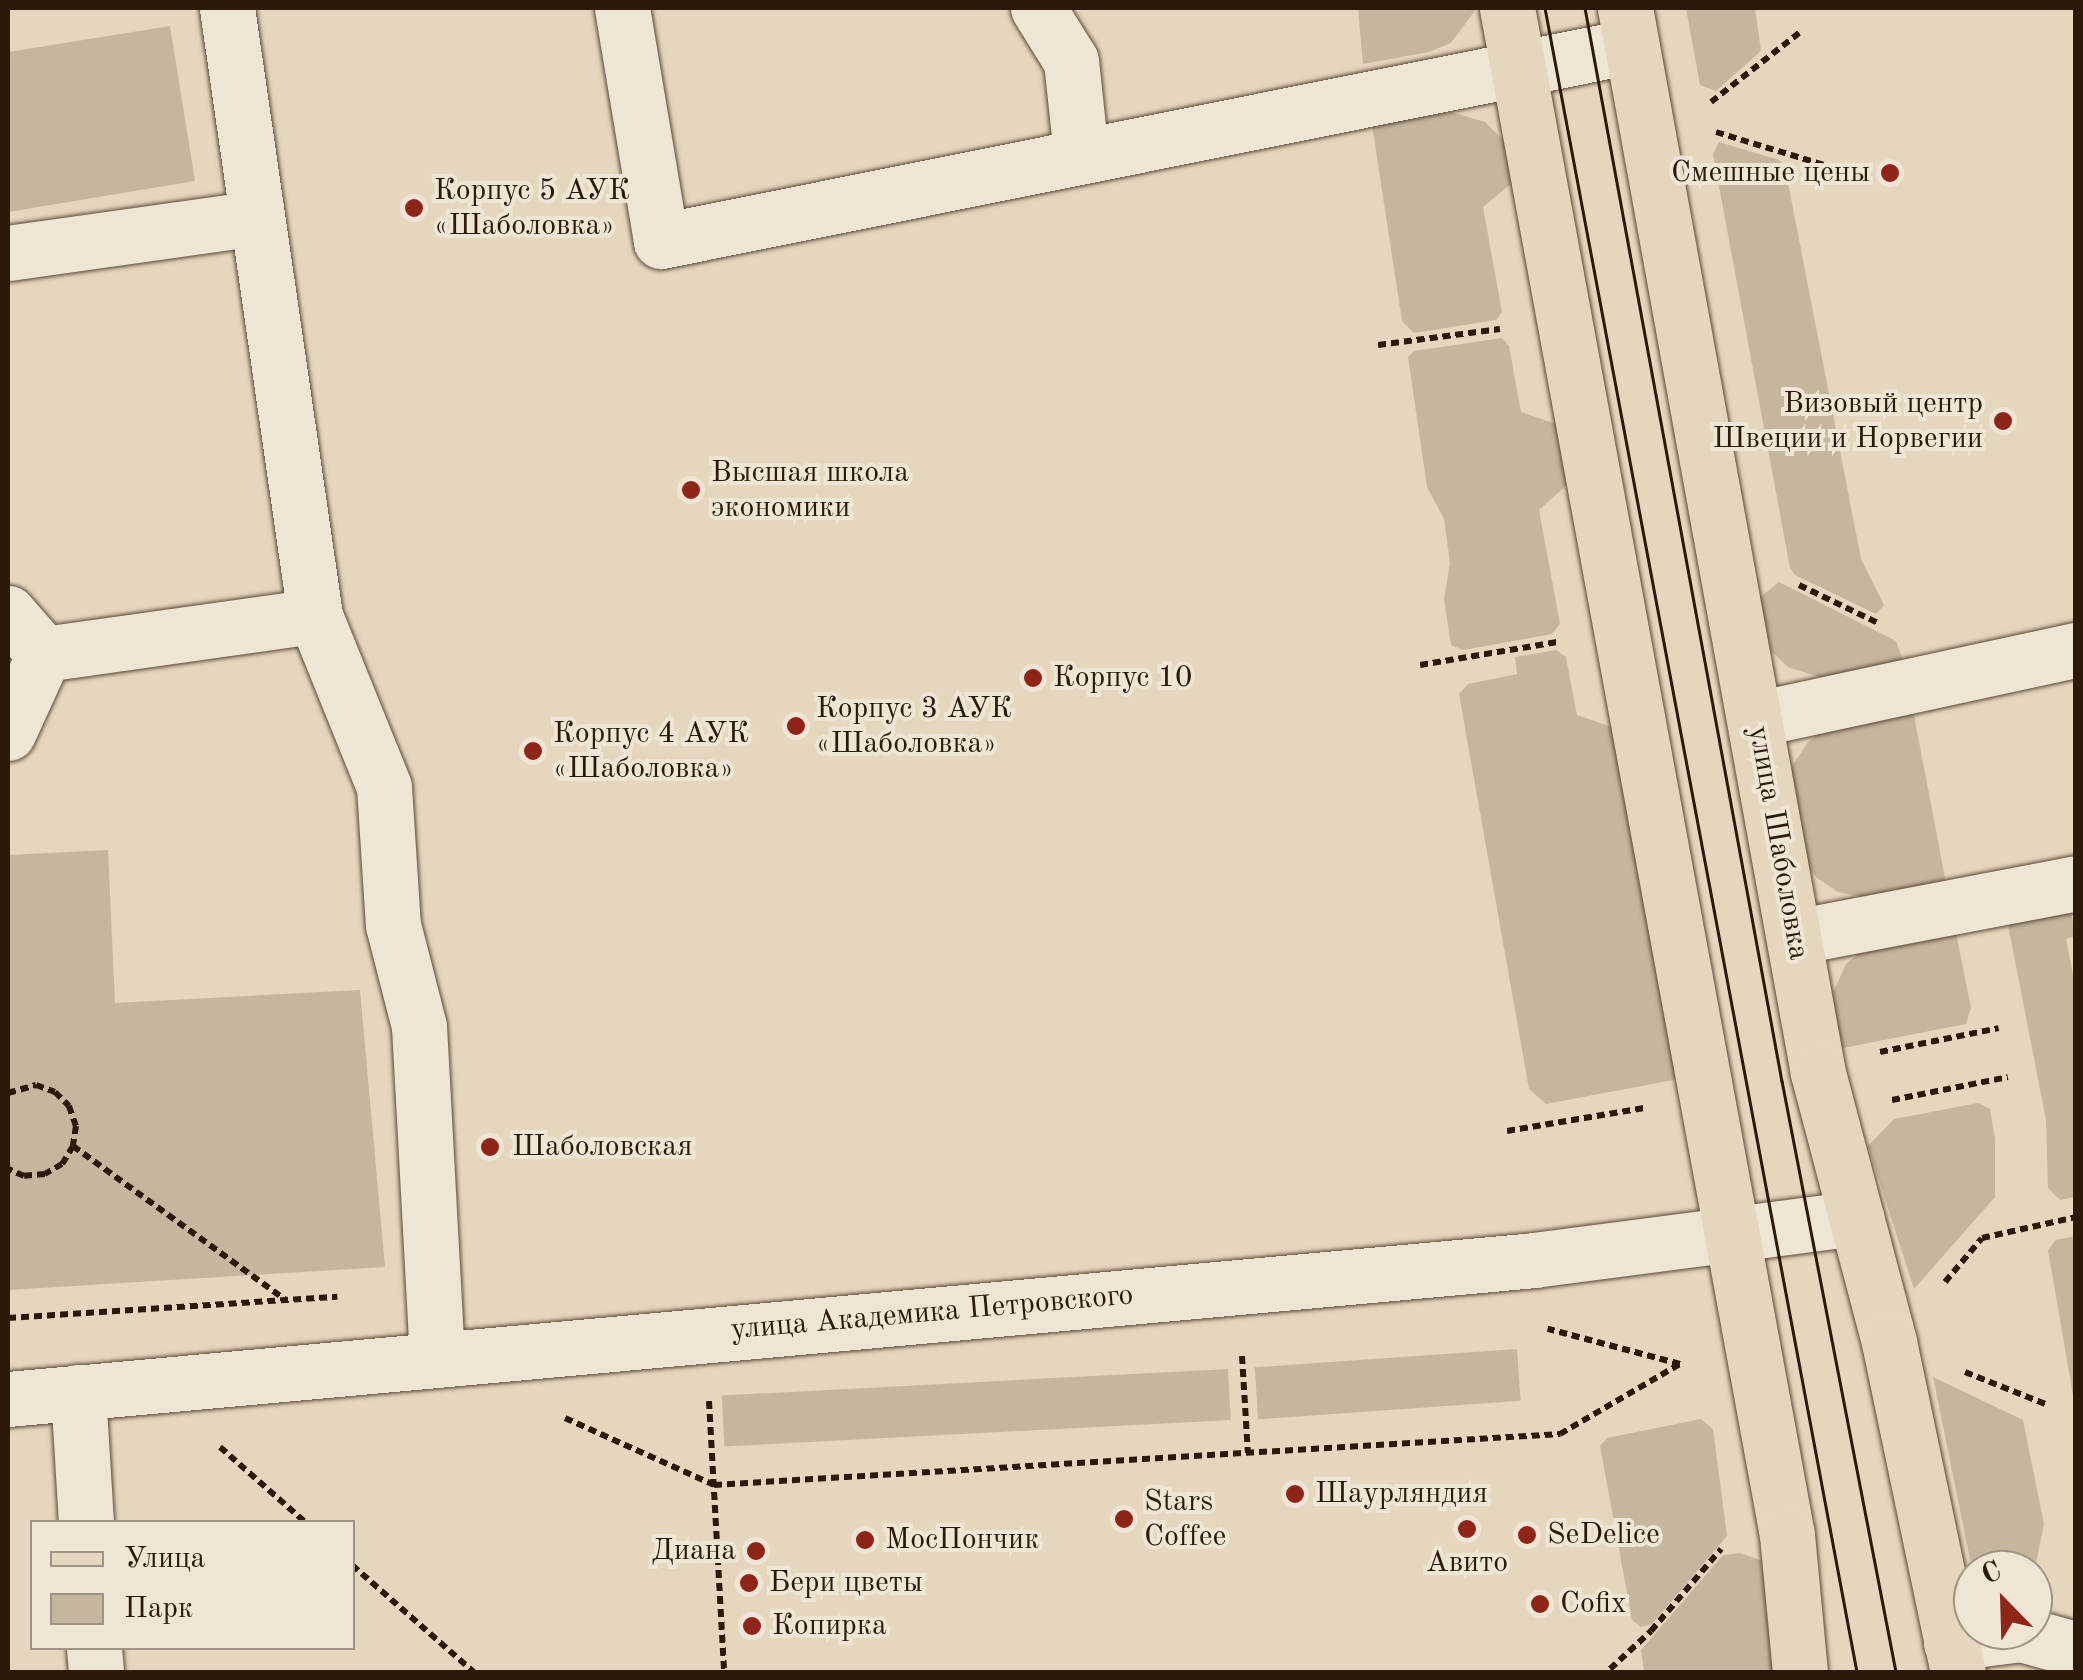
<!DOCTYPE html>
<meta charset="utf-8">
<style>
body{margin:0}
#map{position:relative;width:2083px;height:1680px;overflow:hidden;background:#e5d7bd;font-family:"Old Standard TT",serif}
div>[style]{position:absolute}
.green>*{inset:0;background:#c5b79e;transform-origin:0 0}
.path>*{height:6px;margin-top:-3px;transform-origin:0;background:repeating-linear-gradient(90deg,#2b1909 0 8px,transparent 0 13px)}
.roads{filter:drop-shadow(0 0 2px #5a4836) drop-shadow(0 0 2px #5a4836)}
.minor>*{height:55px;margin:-27.5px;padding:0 27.5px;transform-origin:27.5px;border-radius:27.5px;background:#eee5d4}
.major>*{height:55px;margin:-27.5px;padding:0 27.5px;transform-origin:27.5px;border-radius:27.5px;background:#e5d7bd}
.tram>*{height:2.5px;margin:-1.25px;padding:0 1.25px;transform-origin:1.25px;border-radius:1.25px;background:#2b1909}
.dots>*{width:28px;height:28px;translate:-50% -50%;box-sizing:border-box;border:5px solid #eee5d4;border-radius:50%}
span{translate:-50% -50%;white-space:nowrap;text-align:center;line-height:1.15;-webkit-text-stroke:8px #eee5d4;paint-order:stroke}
.poi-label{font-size:30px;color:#2b1909}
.right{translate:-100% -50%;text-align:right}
.left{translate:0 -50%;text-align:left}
.street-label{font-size:30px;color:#2b1909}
.frame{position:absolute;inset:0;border:10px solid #2b1909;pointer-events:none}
.legend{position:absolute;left:30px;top:1520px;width:325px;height:130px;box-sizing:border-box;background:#eee5d4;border:2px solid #a09383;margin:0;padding:12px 18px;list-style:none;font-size:30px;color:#2b1909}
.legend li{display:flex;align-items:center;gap:20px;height:50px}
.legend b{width:50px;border:2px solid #a09383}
.north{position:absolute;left:1953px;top:1550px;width:100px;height:100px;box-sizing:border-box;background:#eee5d4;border:2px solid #a09383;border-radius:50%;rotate:337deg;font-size:28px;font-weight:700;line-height:40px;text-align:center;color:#2b1909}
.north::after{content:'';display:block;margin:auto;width:35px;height:45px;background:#8f2418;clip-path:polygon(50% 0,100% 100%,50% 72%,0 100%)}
</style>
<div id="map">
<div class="green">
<div style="clip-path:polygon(1358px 8px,1477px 8px,1451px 43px,1429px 52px,1363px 64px)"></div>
<div style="clip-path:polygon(1686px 8px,1755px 8px,1761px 51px,1716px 91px,1700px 85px)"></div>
<div style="clip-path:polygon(170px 26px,195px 181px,8px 212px,8px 52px)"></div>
<div style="clip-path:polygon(1451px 112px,1485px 122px,1506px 143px,1513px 182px,1483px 207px,1502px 312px,1496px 320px,1414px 333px,1402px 321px,1372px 125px)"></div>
<div style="clip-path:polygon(1719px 142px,1779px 160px,1785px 167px,1861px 559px,1884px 605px,1876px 614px,1795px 575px,1790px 568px,1713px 154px)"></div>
<div style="clip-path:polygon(1502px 338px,1509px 346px,1521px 412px,1559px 425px,1567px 485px,1539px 510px,1560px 624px,1552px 634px,1463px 650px,1451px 645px,1444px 599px,1450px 563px,1444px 519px,1427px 487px,1408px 357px,1414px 351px)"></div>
<div style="clip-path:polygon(1779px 582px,1896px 641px,1904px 663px,1822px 678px,1788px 667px,1767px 647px,1758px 599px)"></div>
<div style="clip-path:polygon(1556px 650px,1566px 657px,1577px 715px,1612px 727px,1684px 1078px,1546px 1104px,1529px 1089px,1459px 694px,1468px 684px,1517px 674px,1515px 657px)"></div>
<div style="clip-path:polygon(1913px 710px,1946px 883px,1863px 897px,1838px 892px,1817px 878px,1803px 858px,1789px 777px,1793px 765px,1808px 742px,1827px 728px)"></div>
<div style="clip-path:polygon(108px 850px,115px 1003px,360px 990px,385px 1267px,8px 1290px,8px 855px)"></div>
<div style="clip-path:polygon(2071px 910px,2075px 936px,2066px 939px,2076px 989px,2075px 1197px,2060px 1200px,2048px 1188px,2046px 1120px,2007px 920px)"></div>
<div style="clip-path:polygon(1955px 928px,1971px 1008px,1966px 1024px,1838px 1049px,1831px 997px,1846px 964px,1866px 947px)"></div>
<div style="clip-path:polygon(1978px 1103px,1990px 1109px,1995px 1139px,1995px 1197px,1914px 1289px,1868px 1146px,1894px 1119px)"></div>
<div style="clip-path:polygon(2075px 1236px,2076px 1236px,2075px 1407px,2048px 1250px,2056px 1240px)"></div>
<div style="left:1517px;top:1349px;width:52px;height:263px;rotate:86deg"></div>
<div style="left:1228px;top:1369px;width:51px;height:507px;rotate:87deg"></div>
<div style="clip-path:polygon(1933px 1377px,2023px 1420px,2044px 1524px,2033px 1578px,2033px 1570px,1972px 1569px)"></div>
<div style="clip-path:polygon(1701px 1419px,1713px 1429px,1727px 1536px,1652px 1624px,1641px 1627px,1632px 1620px,1600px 1446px,1607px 1438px)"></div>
<div style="clip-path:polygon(1740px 1553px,1763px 1561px,1781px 1672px,1644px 1672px,1641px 1650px,1723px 1555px)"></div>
</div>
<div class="path">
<div style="left:1711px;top:102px;width:112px;rotate:-38.1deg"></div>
<div style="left:1716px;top:132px;width:116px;rotate:17deg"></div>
<div style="left:1378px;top:345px;width:123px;rotate:-7.5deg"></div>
<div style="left:1799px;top:585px;width:88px;rotate:25.7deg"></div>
<div style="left:1420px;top:665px;width:139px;rotate:-9.5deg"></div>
<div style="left:1880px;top:1052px;width:121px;rotate:-11.4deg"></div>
<div style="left:8px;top:1093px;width:29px;rotate:-16deg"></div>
<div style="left:36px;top:1085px;width:20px;rotate:20deg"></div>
<div style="left:55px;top:1092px;width:20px;rotate:45deg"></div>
<div style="left:69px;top:1106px;width:21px;rotate:71deg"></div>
<div style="left:76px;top:1126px;width:20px;rotate:99deg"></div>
<div style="left:73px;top:1146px;width:21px;rotate:121deg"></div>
<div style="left:62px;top:1164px;width:20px;rotate:150deg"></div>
<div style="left:45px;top:1174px;width:21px;rotate:175deg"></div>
<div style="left:24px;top:1176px;width:17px;rotate:-156deg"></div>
<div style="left:1892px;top:1100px;width:118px;rotate:-11.2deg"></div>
<div style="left:1507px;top:1131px;width:139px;rotate:-9.5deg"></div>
<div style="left:73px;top:1146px;width:263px;rotate:35.9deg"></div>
<div style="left:1945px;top:1282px;width:57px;rotate:-49.9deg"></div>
<div style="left:1982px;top:1238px;width:96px;rotate:-12.6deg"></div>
<div style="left:8px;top:1318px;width:330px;rotate:-3.7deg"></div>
<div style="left:1242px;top:1356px;width:97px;rotate:86.5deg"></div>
<div style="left:1965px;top:1372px;width:89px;rotate:21.7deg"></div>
<div style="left:709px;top:1401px;width:271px;rotate:86.8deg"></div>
<div style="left:565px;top:1418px;width:163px;rotate:24.2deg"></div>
<div style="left:714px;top:1485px;width:848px;rotate:-3.45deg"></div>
<div style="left:1560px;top:1434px;width:139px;rotate:-30.3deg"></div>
<div style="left:1680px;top:1364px;width:137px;rotate:-165.1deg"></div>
<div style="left:220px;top:1447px;width:113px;rotate:41.4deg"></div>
<div style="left:352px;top:1565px;width:162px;rotate:41.3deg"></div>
<div style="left:1610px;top:1669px;width:56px;rotate:-42.8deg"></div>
<div style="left:1651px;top:1631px;width:108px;rotate:-49.5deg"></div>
</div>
<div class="roads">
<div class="minor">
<div style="left:227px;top:8px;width:614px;rotate:81.76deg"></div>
<div style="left:315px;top:616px;width:184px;rotate:68deg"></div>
<div style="left:384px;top:787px;width:138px;rotate:86.3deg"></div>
<div style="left:393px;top:925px;width:104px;rotate:75.6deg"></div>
<div style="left:419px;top:1026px;width:331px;rotate:86.9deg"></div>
<div style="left:622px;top:8px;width:236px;rotate:80.5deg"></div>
<div style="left:661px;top:241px;width:990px;rotate:-11.36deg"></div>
<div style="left:1038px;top:8px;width:62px;rotate:58.1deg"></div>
<div style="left:1071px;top:61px;width:95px;rotate:83.9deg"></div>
<div style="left:8px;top:253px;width:251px;rotate:-8deg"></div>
<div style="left:8px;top:613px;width:55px;rotate:48.7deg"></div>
<div style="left:44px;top:654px;width:274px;rotate:-8deg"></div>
<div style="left:1756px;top:719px;width:327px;rotate:-12.2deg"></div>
<div style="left:8px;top:733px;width:87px;rotate:-65.5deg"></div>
<div style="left:1794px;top:937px;width:287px;rotate:-10.8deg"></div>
<div style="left:78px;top:1392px;width:130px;rotate:86.5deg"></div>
<div style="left:8px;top:1399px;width:1532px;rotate:-5.2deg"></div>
<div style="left:1534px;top:1260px;width:325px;rotate:-7.4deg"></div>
<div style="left:1951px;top:1643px;width:71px;rotate:-7.3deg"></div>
<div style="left:2021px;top:1634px;width:56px;rotate:15.5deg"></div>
<div style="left:94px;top:1648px;width:24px;rotate:85deg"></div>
</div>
<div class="major">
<div style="left:1507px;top:8px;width:1552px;rotate:79.61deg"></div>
<div style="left:1787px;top:1535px;width:138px;rotate:84.6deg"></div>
<div style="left:1625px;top:8px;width:1082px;rotate:79.73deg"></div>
<div style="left:1818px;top:1073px;width:278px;rotate:75.2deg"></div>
<div style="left:1889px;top:1342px;width:337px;rotate:78.2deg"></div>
</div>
</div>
<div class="tram">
<div style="left:1545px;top:8px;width:1693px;rotate:79.38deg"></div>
<div style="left:1585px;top:8px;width:1091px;rotate:79.6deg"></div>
<div style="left:1782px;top:1081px;width:602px;rotate:79.08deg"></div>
</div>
<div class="dots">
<div style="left:1890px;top:173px;background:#8f2418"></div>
<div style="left:414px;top:208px;background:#8f2418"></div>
<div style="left:2003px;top:421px;background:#8f2418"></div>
<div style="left:691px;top:490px;background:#8f2418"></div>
<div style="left:1033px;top:678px;background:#8f2418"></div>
<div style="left:796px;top:726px;background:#8f2418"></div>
<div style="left:533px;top:751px;background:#8f2418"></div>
<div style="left:490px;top:1147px;background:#8f2418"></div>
<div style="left:1295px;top:1494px;background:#8f2418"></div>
<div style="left:1124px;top:1519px;background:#8f2418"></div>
<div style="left:1467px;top:1529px;background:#8f2418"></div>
<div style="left:1527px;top:1535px;background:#8f2418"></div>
<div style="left:865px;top:1540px;background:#8f2418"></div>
<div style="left:756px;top:1551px;background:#8f2418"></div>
<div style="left:749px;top:1583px;background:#8f2418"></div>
<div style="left:1540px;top:1604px;background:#8f2418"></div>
<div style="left:752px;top:1626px;background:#8f2418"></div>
</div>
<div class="poi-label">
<span class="right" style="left:1870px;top:173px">Смешные цены</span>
<span class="left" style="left:434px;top:208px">Корпус 5 АУК<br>«Шаболовка»</span>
<span class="right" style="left:1983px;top:421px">Визовый центр<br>Швеции и Норвегии</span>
<span class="left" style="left:711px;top:490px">Высшая школа<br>экономики</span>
<span class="left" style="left:1053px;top:678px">Корпус 10</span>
<span class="left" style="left:816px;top:726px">Корпус 3 АУК<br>«Шаболовка»</span>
<span class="left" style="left:553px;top:751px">Корпус 4 АУК<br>«Шаболовка»</span>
<span class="left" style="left:512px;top:1147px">Шаболовская</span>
<span class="left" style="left:1315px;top:1494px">Шаурляндия</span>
<span class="left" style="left:1144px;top:1519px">Stars<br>Coffee</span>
<span class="left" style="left:1547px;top:1535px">SeDelice</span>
<span class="left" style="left:885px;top:1540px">МосПончик</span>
<span class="right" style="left:736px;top:1551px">Диана</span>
<span style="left:1467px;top:1563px">Авито</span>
<span class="left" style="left:769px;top:1583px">Бери цветы</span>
<span class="left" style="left:1560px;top:1604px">Cofix</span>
<span class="left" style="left:772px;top:1626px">Копирка</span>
</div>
<div class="street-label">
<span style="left:1778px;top:843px;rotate:80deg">улица Шаболовка</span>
<span style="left:932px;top:1313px;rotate:-5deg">улица Академика Петровского</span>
</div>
<div class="frame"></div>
<ul class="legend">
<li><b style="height:12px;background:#e5d7bd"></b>Улица</li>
<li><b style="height:28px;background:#c5b79e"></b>Парк</li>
</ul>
<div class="north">С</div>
</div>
